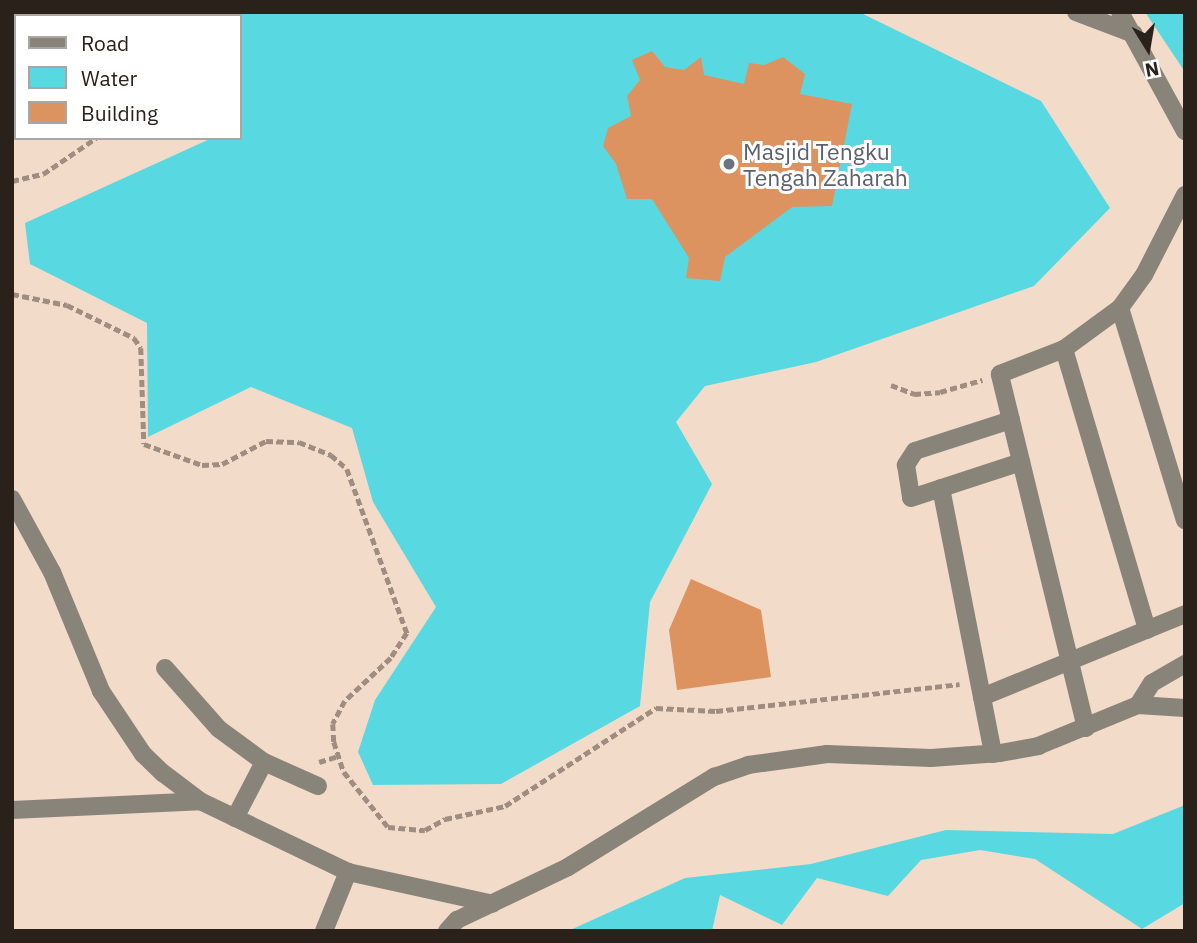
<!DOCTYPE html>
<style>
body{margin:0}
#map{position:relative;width:1197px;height:943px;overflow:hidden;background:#f3dbca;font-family:"IBM Plex Sans",sans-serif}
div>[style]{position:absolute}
.water>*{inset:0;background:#58d8e0}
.building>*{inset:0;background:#dc935f}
.path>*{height:4.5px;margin-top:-2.25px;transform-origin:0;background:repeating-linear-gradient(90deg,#9f8d81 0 7px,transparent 0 10.5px)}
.minor>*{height:18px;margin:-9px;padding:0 9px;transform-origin:9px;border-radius:9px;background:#89847a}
.dots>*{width:19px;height:19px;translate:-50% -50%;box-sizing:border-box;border:4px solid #fff;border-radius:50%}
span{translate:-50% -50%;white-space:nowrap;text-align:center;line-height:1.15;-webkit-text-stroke:6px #fff;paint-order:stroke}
.worship-label{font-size:23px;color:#5b616d}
.left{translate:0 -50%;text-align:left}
.frame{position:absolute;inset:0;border:14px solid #2a211b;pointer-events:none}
.legend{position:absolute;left:14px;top:14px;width:228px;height:126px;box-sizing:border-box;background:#fff;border:2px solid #aaa6a4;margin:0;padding:9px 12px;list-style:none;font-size:21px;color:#2a211b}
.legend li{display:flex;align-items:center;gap:14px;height:35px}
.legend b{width:35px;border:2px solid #aaa6a4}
.north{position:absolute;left:1113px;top:14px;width:70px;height:70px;-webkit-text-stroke:5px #fff;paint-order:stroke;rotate:169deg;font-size:19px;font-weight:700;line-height:28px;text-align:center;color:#2a211b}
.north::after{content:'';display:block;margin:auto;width:24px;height:32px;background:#2a211b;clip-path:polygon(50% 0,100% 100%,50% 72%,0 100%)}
</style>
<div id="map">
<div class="water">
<div style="clip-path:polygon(224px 12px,859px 12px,1041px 101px,1110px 208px,1034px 286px,816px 362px,705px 386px,676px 422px,712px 484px,650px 602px,640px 706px,501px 784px,373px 785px,358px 752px,375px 700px,436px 607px,373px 502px,352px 428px,251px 387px,148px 437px,147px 323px,30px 264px,25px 223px,212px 138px,240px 138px,240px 16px)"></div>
<div style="clip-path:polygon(1145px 12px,1185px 12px,1185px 72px)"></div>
<div style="clip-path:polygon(1185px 805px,1185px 903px,1142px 929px,1035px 859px,980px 850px,921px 860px,888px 896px,817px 878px,782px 925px,720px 895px,712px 931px,568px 931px,685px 878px,811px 864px,946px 830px,1113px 834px)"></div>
</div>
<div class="building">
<div style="clip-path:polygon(652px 51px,665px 67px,684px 70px,701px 57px,704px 75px,744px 84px,749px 63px,764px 65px,783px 57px,805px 74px,800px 94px,852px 104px,832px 206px,792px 207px,725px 257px,720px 281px,686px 278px,689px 258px,652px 199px,627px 199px,616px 164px,603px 146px,608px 128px,631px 116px,627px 96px,640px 80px,632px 60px)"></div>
<div style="clip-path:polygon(691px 579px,761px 610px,771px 677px,677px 690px,669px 630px)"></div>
</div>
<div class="path">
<div style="left:125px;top:12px;width:4px;rotate:76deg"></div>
<div style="left:12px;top:181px;width:32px;rotate:-13deg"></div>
<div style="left:43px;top:174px;width:64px;rotate:-34.2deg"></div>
<div style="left:12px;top:294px;width:56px;rotate:11.3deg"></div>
<div style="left:67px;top:305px;width:75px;rotate:26.2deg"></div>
<div style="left:134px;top:338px;width:12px;rotate:55deg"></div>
<div style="left:141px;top:348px;width:96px;rotate:88.2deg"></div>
<div style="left:144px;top:444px;width:62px;rotate:19.9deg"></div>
<div style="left:202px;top:465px;width:20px;rotate:-3deg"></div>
<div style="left:222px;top:464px;width:50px;rotate:-27.6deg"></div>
<div style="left:266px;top:441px;width:33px;rotate:2deg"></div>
<div style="left:299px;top:442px;width:35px;rotate:22deg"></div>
<div style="left:331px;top:455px;width:21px;rotate:41deg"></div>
<div style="left:347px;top:469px;width:175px;rotate:69.9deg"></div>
<div style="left:407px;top:633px;width:30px;rotate:123deg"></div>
<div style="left:391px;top:658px;width:63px;rotate:136.9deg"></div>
<div style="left:345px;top:701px;width:26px;rotate:118deg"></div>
<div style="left:333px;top:724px;width:18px;rotate:87deg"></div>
<div style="left:334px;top:742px;width:32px;rotate:72deg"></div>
<div style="left:344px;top:772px;width:70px;rotate:51.3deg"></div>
<div style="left:388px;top:827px;width:37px;rotate:5deg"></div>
<div style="left:425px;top:830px;width:23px;rotate:-29deg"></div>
<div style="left:445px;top:819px;width:61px;rotate:-12.2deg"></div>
<div style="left:505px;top:806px;width:180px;rotate:-33deg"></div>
<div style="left:656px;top:708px;width:60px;rotate:2.9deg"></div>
<div style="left:716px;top:711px;width:245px;rotate:-6.3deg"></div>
<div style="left:891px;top:385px;width:25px;rotate:21deg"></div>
<div style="left:914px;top:394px;width:26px;rotate:-4deg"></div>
<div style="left:940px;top:392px;width:44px;rotate:-15.9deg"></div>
<div style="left:319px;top:762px;width:21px;rotate:-17deg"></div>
</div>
<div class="minor">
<div style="left:1076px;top:12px;width:62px;rotate:20.8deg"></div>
<div style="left:1120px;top:12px;width:136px;rotate:61.4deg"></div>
<div style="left:1120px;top:308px;width:222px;rotate:73deg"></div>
<div style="left:1064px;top:349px;width:293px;rotate:73.5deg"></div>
<div style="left:1011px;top:420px;width:101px;rotate:162.1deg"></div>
<div style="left:915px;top:451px;width:17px;rotate:123deg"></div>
<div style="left:906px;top:465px;width:33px;rotate:81deg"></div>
<div style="left:911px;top:498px;width:116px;rotate:-18.1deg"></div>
<div style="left:941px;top:488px;width:271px;rotate:78.9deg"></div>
<div style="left:12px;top:499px;width:83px;rotate:61.3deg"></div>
<div style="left:52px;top:572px;width:129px;rotate:67.6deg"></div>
<div style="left:101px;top:691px;width:76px;rotate:56.3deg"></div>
<div style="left:143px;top:754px;width:28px;rotate:44deg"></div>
<div style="left:163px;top:773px;width:46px;rotate:37.1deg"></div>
<div style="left:200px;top:801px;width:164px;rotate:25.6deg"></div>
<div style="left:348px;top:872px;width:148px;rotate:12.4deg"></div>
<div style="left:165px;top:668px;width:81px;rotate:48.5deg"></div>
<div style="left:219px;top:729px;width:56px;rotate:36.3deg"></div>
<div style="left:264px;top:762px;width:59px;rotate:24deg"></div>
<div style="left:982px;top:697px;width:219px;rotate:-22.2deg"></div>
<div style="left:1138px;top:705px;width:26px;rotate:-58deg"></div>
<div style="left:1152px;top:683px;width:38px;rotate:-30deg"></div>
<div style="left:1086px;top:728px;width:364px;rotate:-103.7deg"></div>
<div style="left:1000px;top:374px;width:69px;rotate:-21.3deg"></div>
<div style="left:1064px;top:349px;width:69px;rotate:-36.2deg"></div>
<div style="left:1120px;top:308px;width:41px;rotate:-54deg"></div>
<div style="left:1144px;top:275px;width:90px;rotate:-62.9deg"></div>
<div style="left:12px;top:810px;width:188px;rotate:-2.7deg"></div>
<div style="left:235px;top:818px;width:63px;rotate:-62.6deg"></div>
<div style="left:324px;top:931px;width:64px;rotate:-67.9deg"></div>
<div style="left:447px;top:931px;width:15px;rotate:-48deg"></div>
<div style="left:457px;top:920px;width:123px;rotate:-25.5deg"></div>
<div style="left:568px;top:867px;width:172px;rotate:-31.7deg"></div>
<div style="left:714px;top:777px;width:36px;rotate:-19deg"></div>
<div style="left:748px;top:765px;width:80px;rotate:-7.9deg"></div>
<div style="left:827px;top:754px;width:104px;rotate:2.2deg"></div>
<div style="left:931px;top:758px;width:69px;rotate:-4.1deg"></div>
<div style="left:1000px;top:753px;width:39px;rotate:-10deg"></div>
<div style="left:1038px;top:746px;width:108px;rotate:-22.3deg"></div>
<div style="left:1138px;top:705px;width:47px;rotate:3.7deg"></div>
</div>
<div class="dots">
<div style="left:729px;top:164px;background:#6b7280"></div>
</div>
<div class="worship-label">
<span class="left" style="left:743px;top:164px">Masjid Tengku<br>Tengah Zaharah</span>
</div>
<div class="frame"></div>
<ul class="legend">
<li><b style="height:9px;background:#89847a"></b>Road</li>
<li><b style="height:19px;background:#58d8e0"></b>Water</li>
<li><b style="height:19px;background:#dc935f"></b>Building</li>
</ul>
<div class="north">N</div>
</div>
